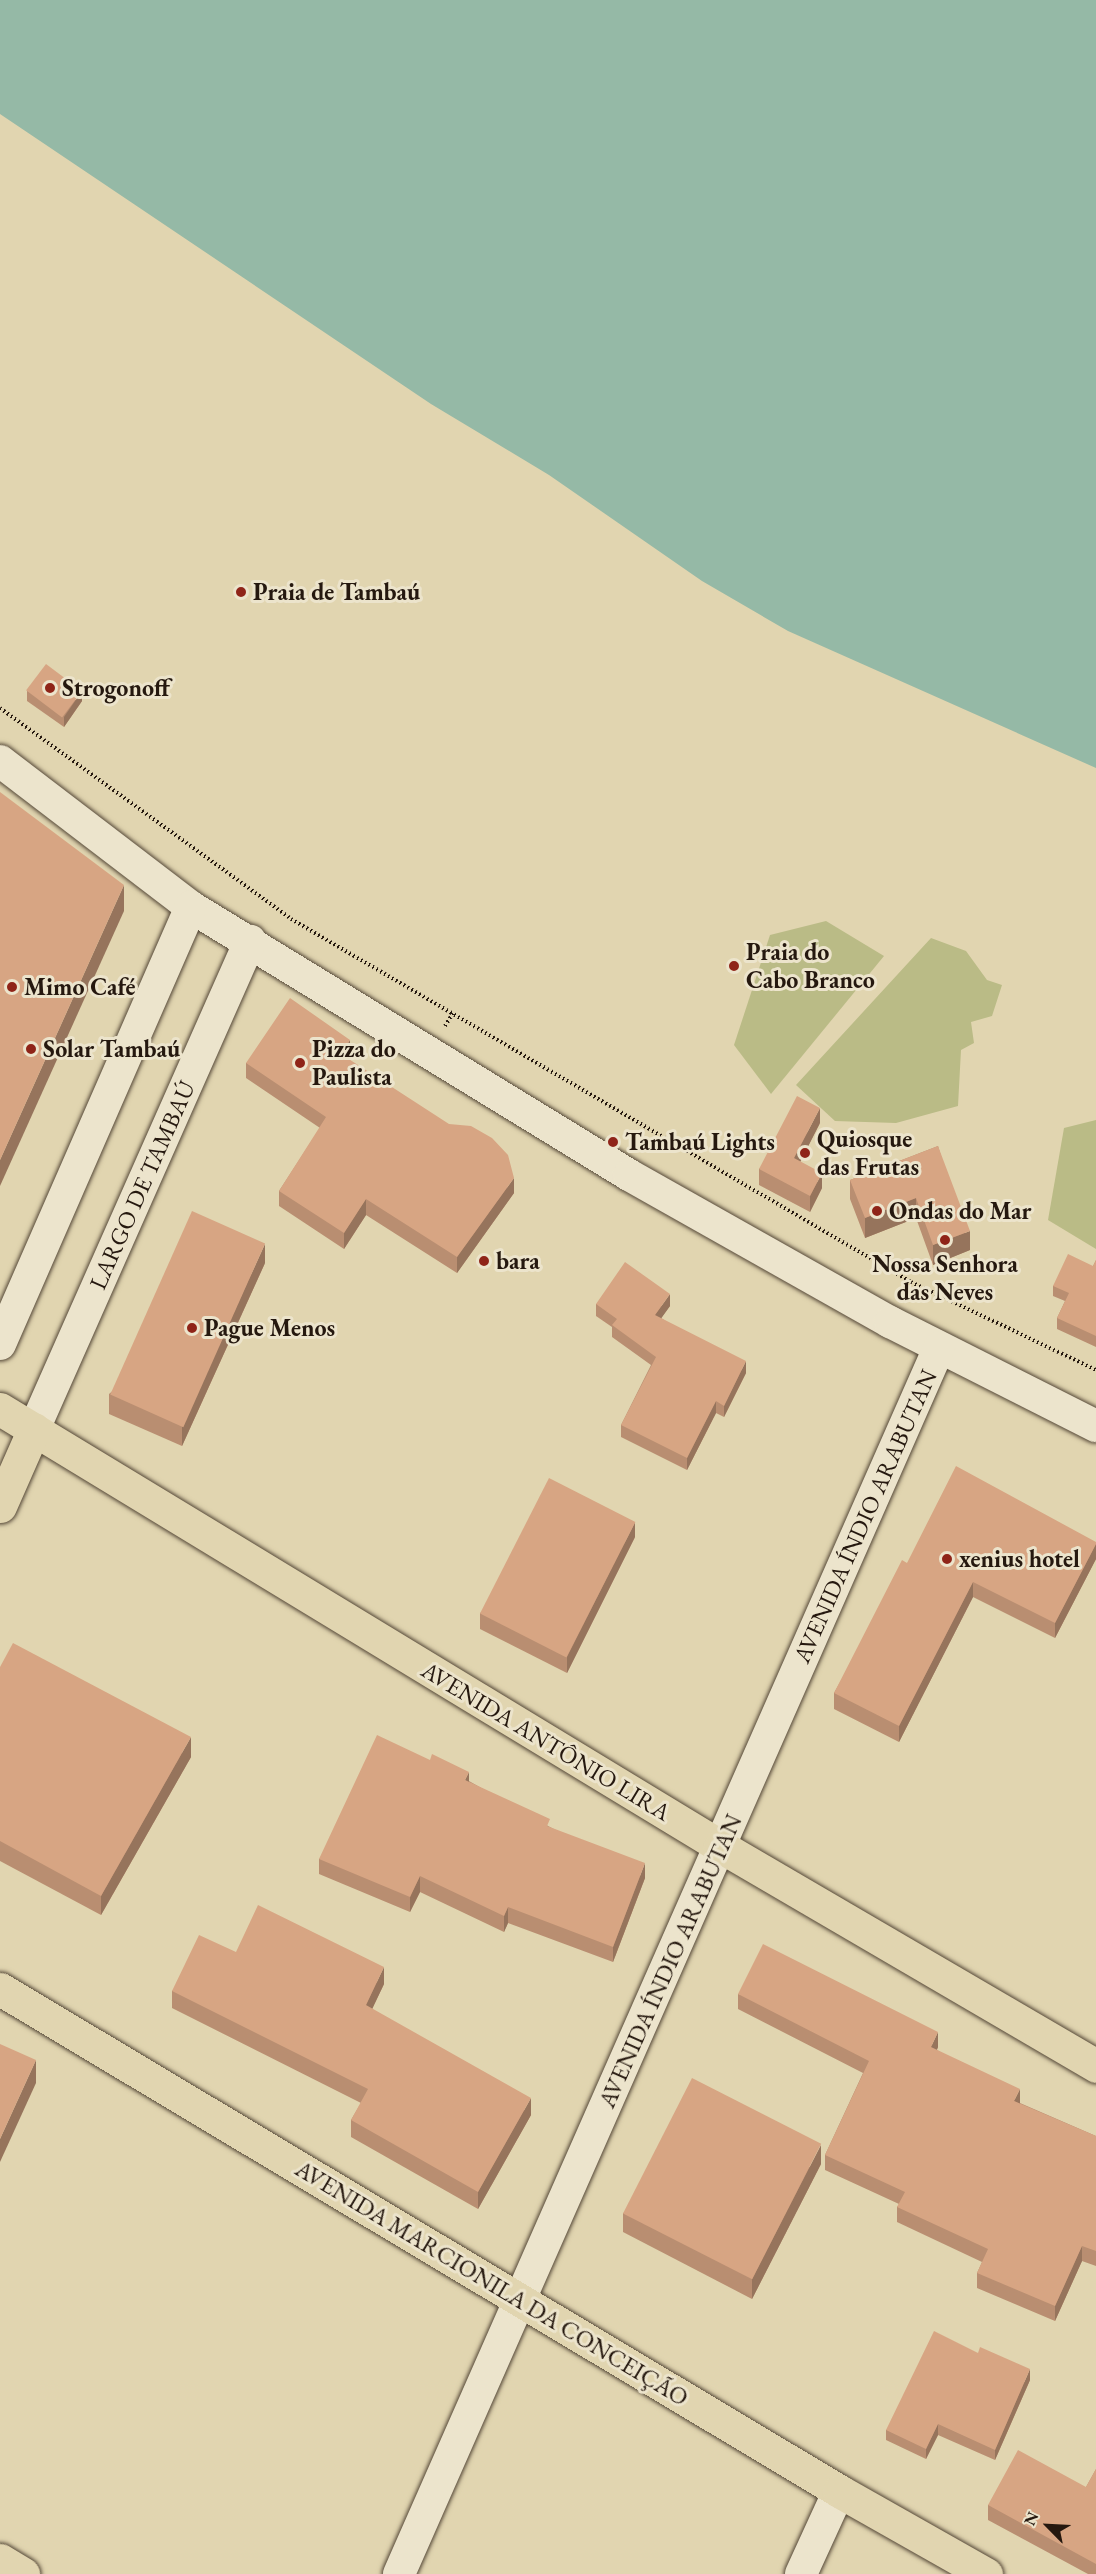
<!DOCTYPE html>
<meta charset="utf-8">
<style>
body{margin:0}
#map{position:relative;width:1096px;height:2574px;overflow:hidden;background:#e1d5b0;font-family:"EB Garamond",serif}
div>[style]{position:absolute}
.green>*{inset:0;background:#babb86}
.water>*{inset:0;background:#95b9a6}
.path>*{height:4px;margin-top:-2px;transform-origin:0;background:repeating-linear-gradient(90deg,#25180f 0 1.5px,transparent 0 4.5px)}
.roads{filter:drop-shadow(0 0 2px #544737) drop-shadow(0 0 2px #544737)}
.minor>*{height:32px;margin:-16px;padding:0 16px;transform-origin:16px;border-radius:16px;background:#ece4cc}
.major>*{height:33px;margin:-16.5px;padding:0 16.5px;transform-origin:16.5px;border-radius:16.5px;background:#e1d5b0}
.wall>*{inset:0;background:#b98e71}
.shaded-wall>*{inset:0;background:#96745c}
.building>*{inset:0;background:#d7a583;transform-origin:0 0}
.dots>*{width:16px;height:16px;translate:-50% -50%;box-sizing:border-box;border:3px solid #ece4cc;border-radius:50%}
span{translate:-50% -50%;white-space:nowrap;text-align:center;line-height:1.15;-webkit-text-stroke:6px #ece4cc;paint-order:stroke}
.poi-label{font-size:24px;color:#25180f;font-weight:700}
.left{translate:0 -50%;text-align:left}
.street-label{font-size:24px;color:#25180f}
.north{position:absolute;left:1018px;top:2496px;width:60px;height:60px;-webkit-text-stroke:4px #ece4cc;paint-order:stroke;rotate:294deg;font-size:16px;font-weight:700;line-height:24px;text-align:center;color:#25180f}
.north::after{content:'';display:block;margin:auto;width:21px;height:27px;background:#25180f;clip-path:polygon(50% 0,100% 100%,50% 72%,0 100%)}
</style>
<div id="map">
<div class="green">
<div style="clip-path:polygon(826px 921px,884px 956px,771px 1094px,734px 1045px,770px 935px)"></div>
<div style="clip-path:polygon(931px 938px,966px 951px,987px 980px,1002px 985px,992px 1016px,971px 1022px,974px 1043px,961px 1050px,958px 1106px,896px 1123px,835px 1121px,796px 1085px)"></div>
<div style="clip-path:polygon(1096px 1120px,1096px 1249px,1048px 1220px,1064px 1128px)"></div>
</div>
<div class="water">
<div style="clip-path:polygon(0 0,1096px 0,1096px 768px,788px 631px,702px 581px,549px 475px,431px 404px,0 114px)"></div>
</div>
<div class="path">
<div style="left:0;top:708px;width:359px;rotate:35.9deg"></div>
<div style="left:291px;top:919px;width:718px;rotate:30.35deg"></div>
<div style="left:911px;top:1282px;width:205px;rotate:25.4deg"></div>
<div style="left:445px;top:1026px;width:15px;rotate:-58deg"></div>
</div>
<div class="roads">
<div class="minor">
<div style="left:0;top:761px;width:240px;rotate:37.4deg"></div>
<div style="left:191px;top:907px;width:513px;rotate:31.46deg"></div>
<div style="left:629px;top:1175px;width:300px;rotate:29.4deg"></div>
<div style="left:890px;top:1322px;width:231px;rotate:26.8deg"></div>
<div style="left:0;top:1344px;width:477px;rotate:-66.4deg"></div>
<div style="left:34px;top:1429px;width:534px;rotate:-66.12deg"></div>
<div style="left:399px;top:2574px;width:1340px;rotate:-66.23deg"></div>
<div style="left:801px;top:2574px;width:91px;rotate:-65.4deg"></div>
</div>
<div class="major">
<div style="left:0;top:1409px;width:842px;rotate:31.26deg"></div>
<div style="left:720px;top:1846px;width:436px;rotate:30.3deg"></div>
<div style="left:0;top:1506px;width:84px;rotate:-66.2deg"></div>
<div style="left:0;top:1989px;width:978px;rotate:30.89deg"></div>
<div style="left:839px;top:2491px;width:169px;rotate:29.5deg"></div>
<div style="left:0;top:2560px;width:27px;rotate:31deg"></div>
</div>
</div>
<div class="wall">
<div style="clip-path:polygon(27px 691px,82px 701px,64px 727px,27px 701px)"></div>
<div style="clip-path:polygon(350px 1055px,348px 1059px,514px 1193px,457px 1273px,366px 1215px,344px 1249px,279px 1206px,279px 1191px,320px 1128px,246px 1078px,246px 1063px)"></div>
<div style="clip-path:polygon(820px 1123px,800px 1162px,822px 1188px,810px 1212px,759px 1185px,759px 1169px)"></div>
<div style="clip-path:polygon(938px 1146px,970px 1250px,933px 1265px,916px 1218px,865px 1238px,850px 1199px,850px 1180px)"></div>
<div style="clip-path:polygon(1096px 1260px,1096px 1347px,1057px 1329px,1057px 1318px,1065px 1301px,1053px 1296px,1053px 1286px,1093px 1266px)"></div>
<div style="clip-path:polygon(265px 1263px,182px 1446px,109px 1414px,109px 1394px)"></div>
<div style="clip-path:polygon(596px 1304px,670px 1306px,661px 1318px,746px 1373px,724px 1417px,716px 1413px,687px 1470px,621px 1437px,621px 1425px,651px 1365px,612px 1337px,612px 1327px,596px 1316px)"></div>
<div style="clip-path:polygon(635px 1537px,567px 1673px,480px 1629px,480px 1613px)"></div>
<div style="clip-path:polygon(1096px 1542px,1096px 1559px,1055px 1638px,973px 1597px,899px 1742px,834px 1709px,834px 1693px,907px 1563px)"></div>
<div style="clip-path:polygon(0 1667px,191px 1757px,101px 1915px,0 1861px)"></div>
<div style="clip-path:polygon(469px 1781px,550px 1827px,645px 1878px,613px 1962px,508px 1923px,504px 1932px,420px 1892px,410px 1912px,319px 1874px,319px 1859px)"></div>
<div style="clip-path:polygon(236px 1952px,384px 1984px,372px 2009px,531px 2115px,478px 2209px,351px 2137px,351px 2120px,361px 2103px,172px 2008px,172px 1991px)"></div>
<div style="clip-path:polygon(738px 1994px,938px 2047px,937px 2050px,1020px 2103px,1096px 2136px,1096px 2266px,1082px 2261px,1055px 2321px,977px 2288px,977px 2273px,982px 2262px,897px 2222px,897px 2207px,899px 2204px,825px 2170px,825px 2155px,863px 2073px,738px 2009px)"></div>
<div style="clip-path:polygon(821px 2164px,752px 2299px,623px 2232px,623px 2213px)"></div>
<div style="clip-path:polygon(1030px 2380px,995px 2460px,938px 2435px,926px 2459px,886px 2440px,886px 2430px)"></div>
<div style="clip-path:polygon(1096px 2469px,1096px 2574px,1088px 2574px,988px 2520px,988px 2505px,1086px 2487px)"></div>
</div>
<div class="shaded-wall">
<div style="clip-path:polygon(82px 691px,82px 701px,64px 727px,64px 717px)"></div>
<div style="clip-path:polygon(124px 885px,124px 911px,0 1186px,0 1160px)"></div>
<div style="clip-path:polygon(350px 1040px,350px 1055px,341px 1069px,341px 1054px)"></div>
<div style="clip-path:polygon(820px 1108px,820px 1123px,794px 1174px,794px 1158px)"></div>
<div style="clip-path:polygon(822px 1173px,822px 1188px,810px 1212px,810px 1196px)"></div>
<div style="clip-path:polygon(514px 1178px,514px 1193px,457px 1273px,457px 1257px)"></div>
<div style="clip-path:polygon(916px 1198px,916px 1218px,865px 1238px,865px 1218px)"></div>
<div style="clip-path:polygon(366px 1199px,366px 1215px,344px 1249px,344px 1233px)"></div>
<div style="clip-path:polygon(970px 1231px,970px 1250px,933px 1265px,933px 1245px)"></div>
<div style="clip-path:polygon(265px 1244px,265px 1263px,182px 1446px,182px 1426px)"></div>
<div style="clip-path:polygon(670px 1294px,670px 1306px,655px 1327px,655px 1315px)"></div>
<div style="clip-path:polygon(746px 1361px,746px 1373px,724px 1417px,724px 1406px)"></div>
<div style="clip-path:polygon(716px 1401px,716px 1413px,687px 1470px,687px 1458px)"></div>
<div style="clip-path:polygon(635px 1522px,635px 1537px,567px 1673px,567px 1657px)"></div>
<div style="clip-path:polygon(1096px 1544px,1096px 1559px,1055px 1638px,1055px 1623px)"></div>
<div style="clip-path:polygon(973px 1582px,973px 1597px,899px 1742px,899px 1726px)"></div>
<div style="clip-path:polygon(191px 1737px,191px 1757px,101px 1915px,101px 1896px)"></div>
<div style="clip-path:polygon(469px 1772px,469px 1787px,465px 1780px)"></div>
<div style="clip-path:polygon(645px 1863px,645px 1878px,613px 1962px,613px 1947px)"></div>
<div style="clip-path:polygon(420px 1876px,420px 1892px,410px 1912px,410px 1897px)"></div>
<div style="clip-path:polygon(508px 1907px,508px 1923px,504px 1932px,504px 1916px)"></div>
<div style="clip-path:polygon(384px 1967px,384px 1984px,366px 2022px,366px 2005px)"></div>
<div style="clip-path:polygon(938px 2032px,938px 2047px,931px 2062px,931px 2047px)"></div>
<div style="clip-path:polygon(36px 2060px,36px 2083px,0 2162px,0 2139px)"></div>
<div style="clip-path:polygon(1020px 2089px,1020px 2104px,1014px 2101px)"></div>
<div style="clip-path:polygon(531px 2098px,531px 2115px,478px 2209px,478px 2192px)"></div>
<div style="clip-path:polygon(821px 2145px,821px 2164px,752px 2299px,752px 2279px)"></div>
<div style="clip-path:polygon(1082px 2246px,1082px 2261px,1055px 2321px,1055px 2306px)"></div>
<div style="clip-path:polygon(1030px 2369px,1030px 2380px,995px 2460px,995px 2450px)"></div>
<div style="clip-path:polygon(938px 2424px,938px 2435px,926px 2459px,926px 2449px)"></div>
</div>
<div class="building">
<div style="left:46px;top:664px;width:45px;height:33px;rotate:37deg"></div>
<div style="clip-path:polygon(0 792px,124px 885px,0 1160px)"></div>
<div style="clip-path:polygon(290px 998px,350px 1040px,341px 1054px,449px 1124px,471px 1126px,492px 1138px,508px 1155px,514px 1178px,457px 1257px,366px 1199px,344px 1233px,279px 1191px,326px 1117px,246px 1063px)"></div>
<div style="clip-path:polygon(797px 1096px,820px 1108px,794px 1158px,822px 1173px,810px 1196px,759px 1169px)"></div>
<div style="clip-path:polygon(938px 1146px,970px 1231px,933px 1245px,916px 1198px,865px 1218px,850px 1180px)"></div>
<div style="left:192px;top:1211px;width:80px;height:201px;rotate:24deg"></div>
<div style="clip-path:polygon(1068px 1254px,1093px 1266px,1096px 1260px,1096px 1336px,1057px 1318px,1069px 1293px,1053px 1286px)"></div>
<div style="clip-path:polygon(625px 1262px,670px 1294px,655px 1315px,746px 1361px,724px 1406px,716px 1401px,687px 1458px,621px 1425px,656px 1357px,612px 1325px,617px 1319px,596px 1304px)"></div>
<div style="clip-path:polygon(956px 1466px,1096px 1542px,1096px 1544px,1055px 1623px,973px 1582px,899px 1726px,834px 1693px,902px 1560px,907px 1563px)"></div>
<div style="left:549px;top:1478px;width:97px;height:152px;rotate:27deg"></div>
<div style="clip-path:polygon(13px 1643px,191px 1737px,101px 1896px,0 1841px,0 1667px)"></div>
<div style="clip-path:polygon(377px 1735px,430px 1760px,432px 1754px,469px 1772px,465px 1780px,550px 1819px,547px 1826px,645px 1863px,613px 1947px,508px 1907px,504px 1916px,420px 1876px,410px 1897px,319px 1859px)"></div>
<div style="clip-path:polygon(258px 1905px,384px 1967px,366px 2005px,531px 2098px,478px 2192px,351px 2120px,368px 2089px,172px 1991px,199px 1935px,236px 1952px)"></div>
<div style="clip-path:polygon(763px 1944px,938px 2032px,931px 2047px,1020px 2089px,1014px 2101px,1096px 2136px,1096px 2251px,1082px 2246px,1055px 2306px,977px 2273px,988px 2249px,897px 2207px,905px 2192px,825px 2155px,869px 2061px,738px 1994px)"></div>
<div style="clip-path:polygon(0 2044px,36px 2060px,0 2139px)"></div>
<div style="left:692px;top:2078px;width:145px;height:152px;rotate:27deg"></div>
<div style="clip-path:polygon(934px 2331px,978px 2353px,980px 2347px,1030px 2369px,995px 2450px,938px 2424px,926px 2449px,886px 2430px)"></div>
<div style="clip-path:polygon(1018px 2450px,1086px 2487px,1096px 2469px,1096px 2564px,988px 2505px)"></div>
</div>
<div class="dots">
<div style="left:241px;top:592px;background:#8f2418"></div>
<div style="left:50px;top:688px;background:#8f2418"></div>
<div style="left:734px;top:966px;background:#8f2418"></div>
<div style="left:12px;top:987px;background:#8f2418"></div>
<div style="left:31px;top:1049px;background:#8f2418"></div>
<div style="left:300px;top:1063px;background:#8f2418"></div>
<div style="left:613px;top:1142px;background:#8f2418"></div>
<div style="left:805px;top:1153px;background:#8f2418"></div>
<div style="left:877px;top:1211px;background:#8f2418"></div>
<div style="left:945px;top:1240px;background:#8f2418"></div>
<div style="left:484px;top:1261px;background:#8f2418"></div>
<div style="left:192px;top:1328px;background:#8f2418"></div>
<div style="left:947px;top:1559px;background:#8f2418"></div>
</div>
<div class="poi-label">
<span class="left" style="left:253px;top:592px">Praia de Tambaú</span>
<span class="left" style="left:62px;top:688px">Strogonoff</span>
<span class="left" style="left:746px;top:966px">Praia do<br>Cabo Branco</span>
<span class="left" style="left:24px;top:987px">Mimo Café</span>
<span class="left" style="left:43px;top:1049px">Solar Tambaú</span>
<span class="left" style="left:312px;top:1063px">Pizza do<br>Paulista</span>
<span class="left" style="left:817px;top:1153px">Quiosque<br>das Frutas</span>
<span class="left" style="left:625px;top:1142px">Tambaú Lights</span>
<span class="left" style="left:889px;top:1211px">Ondas do Mar</span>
<span class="left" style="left:496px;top:1261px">bara</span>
<span style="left:945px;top:1278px">Nossa Senhora<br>das Neves</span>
<span class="left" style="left:204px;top:1328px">Pague Menos</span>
<span class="left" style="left:959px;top:1559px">xenius hotel</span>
</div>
<div class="street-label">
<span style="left:142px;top:1185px;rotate:-66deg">LARGO DE TAMBAÚ</span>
<span style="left:865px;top:1516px;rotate:-66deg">AVENIDA ÍNDIO ARABUTAN</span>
<span style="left:546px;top:1741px;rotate:31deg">AVENIDA ANTÔNIO LIRA</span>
<span style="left:670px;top:1961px;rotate:-66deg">AVENIDA ÍNDIO ARABUTAN</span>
<span style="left:492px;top:2283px;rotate:31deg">AVENIDA MARCIONILA DA CONCEIÇÃO</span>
</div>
<div class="north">N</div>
</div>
